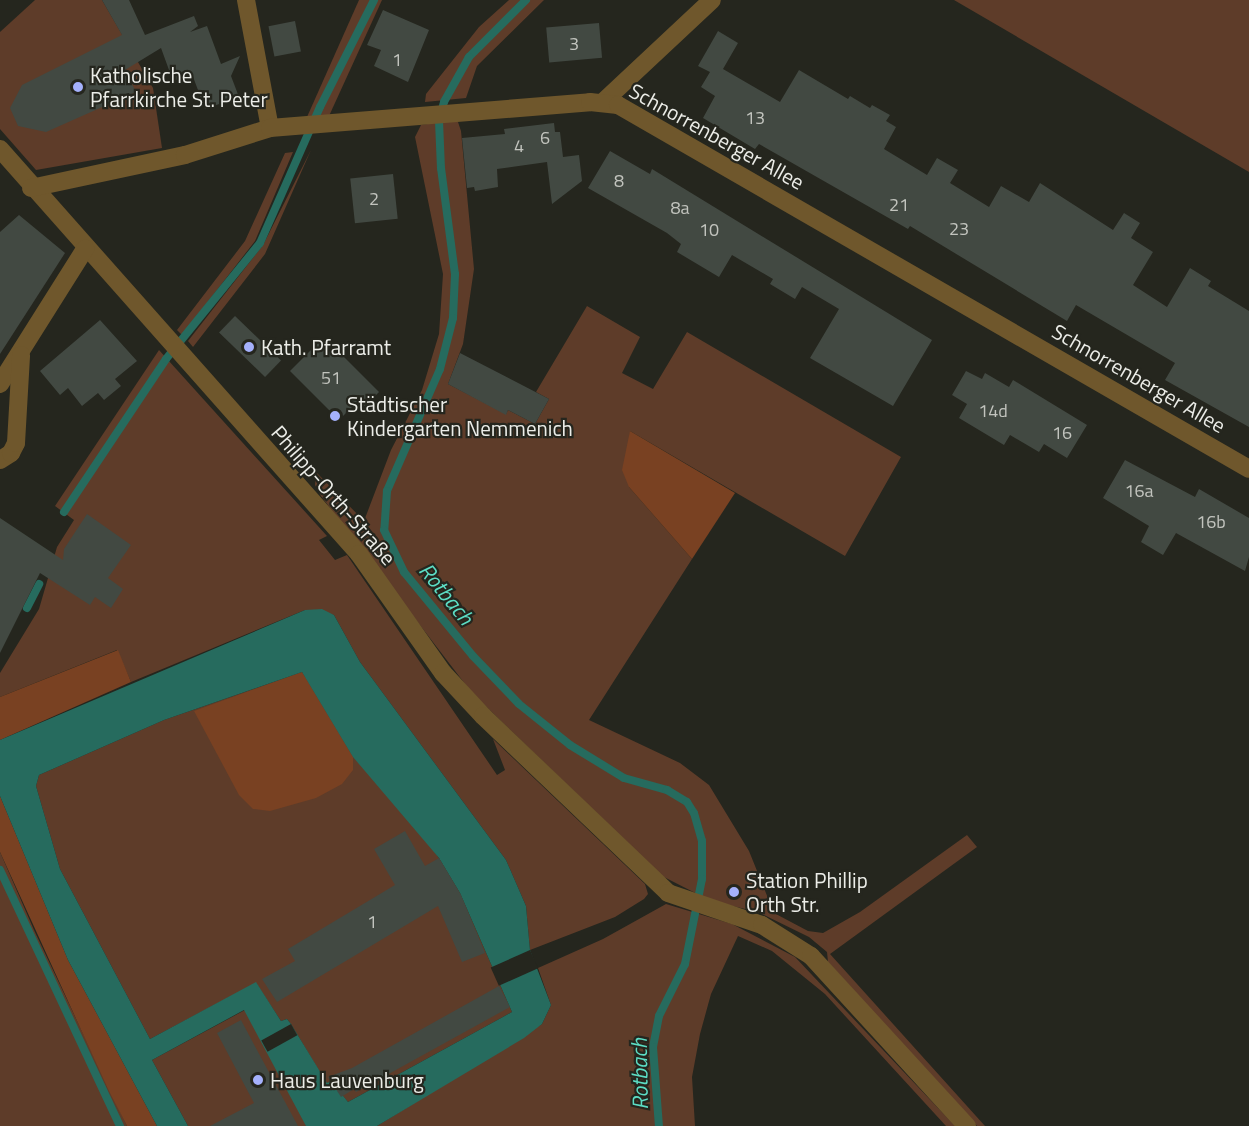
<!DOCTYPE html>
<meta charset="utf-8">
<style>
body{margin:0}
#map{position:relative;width:1249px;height:1126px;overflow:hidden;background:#25261e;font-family:"Titillium Web",sans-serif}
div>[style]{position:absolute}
.green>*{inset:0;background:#5e3c29}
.forest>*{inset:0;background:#794122}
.water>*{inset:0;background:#266b5e}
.pier>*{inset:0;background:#25261e;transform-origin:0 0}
.stream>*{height:8px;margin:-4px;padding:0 4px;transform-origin:4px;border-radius:4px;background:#266b5e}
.building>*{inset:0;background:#424942;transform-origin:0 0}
.minor>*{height:18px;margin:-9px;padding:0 9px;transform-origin:9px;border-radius:9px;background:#6f572c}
.dots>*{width:16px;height:16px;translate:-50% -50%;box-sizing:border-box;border:3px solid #25261e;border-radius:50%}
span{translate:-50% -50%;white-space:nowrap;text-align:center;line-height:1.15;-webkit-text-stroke:4.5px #25261e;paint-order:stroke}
.number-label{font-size:18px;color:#c2c4be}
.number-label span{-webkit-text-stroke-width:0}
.poi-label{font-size:21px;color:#ecede8}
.left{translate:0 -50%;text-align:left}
.street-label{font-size:21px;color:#ecede8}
.water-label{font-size:22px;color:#5cddc4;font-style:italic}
</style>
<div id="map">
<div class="green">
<div style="clip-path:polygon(35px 0,102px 0,153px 88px,162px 148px,36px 170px,0 129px,0 32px)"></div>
<div style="clip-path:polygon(359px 0,382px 0,329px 116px,307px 117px)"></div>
<div style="clip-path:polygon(509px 0,544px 0,477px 66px,466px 98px,425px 102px,426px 94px,479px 27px)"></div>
<div style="clip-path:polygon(954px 0,1249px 0,1249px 172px)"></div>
<div style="clip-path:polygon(448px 121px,458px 122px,461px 131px,474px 269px,463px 344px,448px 384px,506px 414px,508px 410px,535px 424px,549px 399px,536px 392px,587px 306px,640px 337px,622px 373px,653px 389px,687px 332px,901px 457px,845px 556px,630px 431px,629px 487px,692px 559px,589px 720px,680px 763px,709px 785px,749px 851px,774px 913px,808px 931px,823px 933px,860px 912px,967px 835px,977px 847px,830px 954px,985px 1126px,977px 1126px,828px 962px,827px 952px,809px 937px,758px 912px,711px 901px,662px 876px,472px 693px,321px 496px,315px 485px,316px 472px,364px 521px,391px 450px,422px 390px,439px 334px,443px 274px,415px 137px,421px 125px)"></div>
<div style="clip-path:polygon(311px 150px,265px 254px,193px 347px,188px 341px,263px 245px)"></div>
<div style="clip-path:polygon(293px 152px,255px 241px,182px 335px,177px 330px,245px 241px,285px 153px)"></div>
<div style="clip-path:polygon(159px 350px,327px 536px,319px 540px,335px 560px,347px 555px,497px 775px,505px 770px,493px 739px,645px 884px,648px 894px,644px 899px,615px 917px,530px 950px,526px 906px,506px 860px,360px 662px,334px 615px,305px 610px,131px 682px,117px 650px,0 697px,0 673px,39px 609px,57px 547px,74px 520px,55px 506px)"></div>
<div style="clip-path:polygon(302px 672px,439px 858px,460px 893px,512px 1012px,348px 1102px,330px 1081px,327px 1084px,291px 1024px,287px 1019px,281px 1021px,256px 983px,150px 1039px,60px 869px,36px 786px,39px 775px,164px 720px)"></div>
<div style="clip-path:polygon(0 852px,34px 930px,127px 1126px,0 1126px)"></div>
<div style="clip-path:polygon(666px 904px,732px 924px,795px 957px,955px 1126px,946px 1126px,825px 994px,772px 951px,738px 936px,711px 994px,700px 1034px,692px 1077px,695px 1126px,377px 1126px,542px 1024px,551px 1005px,538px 968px,603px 939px)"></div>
<div style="clip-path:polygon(245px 1010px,306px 1123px,306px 1126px,188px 1126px,152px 1060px)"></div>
</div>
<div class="forest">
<div style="clip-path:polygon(630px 431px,735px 493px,692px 559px,629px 487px,622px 470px)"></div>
<div style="clip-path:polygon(118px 650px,131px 682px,0 740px,0 697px)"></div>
<div style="clip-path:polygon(302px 672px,353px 757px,353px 770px,342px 784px,316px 798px,270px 811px,253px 809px,239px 795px,194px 711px)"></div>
<div style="clip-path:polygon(0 796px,68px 960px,157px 1126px,127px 1126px,109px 1091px,0 852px)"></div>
</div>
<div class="water">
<div style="clip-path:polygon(evenodd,322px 609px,334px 615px,360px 662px,506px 860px,526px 906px,530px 950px,551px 1005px,542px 1024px,524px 1038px,377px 1126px,306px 1126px,244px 1010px,152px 1060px,188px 1126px,157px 1126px,68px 960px,0 796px,0 740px,305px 610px,322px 609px,302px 672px,353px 757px,439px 858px,460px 893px,512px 1012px,348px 1102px,331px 1081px,327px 1083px,291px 1024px,287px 1019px,281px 1021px,256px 982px,150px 1039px,60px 869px,36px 786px,39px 775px,164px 720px,302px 672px)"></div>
</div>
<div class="pier">
<div style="left:530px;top:950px;width:20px;height:43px;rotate:66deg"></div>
<div style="left:291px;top:1024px;width:13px;height:34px;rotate:61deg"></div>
</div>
<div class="stream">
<div style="left:526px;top:0;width:81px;rotate:135deg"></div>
<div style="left:469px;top:57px;width:51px;rotate:119.1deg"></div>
<div style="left:444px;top:102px;width:20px;rotate:105deg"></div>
<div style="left:439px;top:121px;width:47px;rotate:87.6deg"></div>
<div style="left:441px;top:168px;width:107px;rotate:82.5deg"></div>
<div style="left:455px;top:274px;width:44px;rotate:92.6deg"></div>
<div style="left:453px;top:318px;width:53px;rotate:104.3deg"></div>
<div style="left:440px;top:369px;width:133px;rotate:113.5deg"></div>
<div style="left:387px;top:491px;width:39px;rotate:94deg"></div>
<div style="left:384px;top:530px;width:47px;rotate:64.5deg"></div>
<div style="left:404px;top:572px;width:109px;rotate:50.6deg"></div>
<div style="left:473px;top:656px;width:66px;rotate:46.2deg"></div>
<div style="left:519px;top:704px;width:65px;rotate:38.8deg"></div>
<div style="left:570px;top:745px;width:63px;rotate:31.4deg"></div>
<div style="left:624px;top:778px;width:45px;rotate:15.6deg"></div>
<div style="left:667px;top:790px;width:23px;rotate:31deg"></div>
<div style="left:687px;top:802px;width:13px;rotate:58deg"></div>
<div style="left:694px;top:813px;width:29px;rotate:74deg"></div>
<div style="left:702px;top:841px;width:38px;rotate:90deg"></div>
<div style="left:702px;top:879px;width:87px;rotate:101.3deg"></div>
<div style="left:685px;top:964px;width:58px;rotate:116.6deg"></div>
<div style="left:659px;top:1016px;width:32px;rotate:101deg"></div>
<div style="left:653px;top:1047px;width:79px;rotate:85.7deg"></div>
<div style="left:64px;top:512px;width:184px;rotate:-56.3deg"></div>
<div style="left:166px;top:359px;width:149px;rotate:-51deg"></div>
<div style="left:260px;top:243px;width:149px;rotate:-66.2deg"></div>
<div style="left:320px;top:107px;width:120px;rotate:-63.2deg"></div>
<div style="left:27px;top:608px;width:27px;rotate:-63deg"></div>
<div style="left:0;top:870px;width:283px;rotate:64.9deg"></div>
</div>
<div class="building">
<div style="clip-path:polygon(102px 0,129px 0,145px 35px,194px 16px,198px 26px,190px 32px,207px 26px,221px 64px,240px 56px,231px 76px,239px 97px,205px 109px,192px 74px,173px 81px,161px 48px,125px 70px,136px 92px,46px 132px,18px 126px,10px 108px,22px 85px,122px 35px)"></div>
<div style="clip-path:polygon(383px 10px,429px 30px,408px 82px,374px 66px,381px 50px,367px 45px)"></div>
<div style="left:295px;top:21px;width:31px;height:27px;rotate:79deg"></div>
<div style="left:599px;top:23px;width:35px;height:53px;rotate:85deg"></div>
<div style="clip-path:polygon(718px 31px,738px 43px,723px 69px,780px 102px,799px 70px,848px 99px,850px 96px,870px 108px,872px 105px,890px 115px,886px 121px,896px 127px,884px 149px,927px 175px,937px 158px,958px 170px,950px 183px,989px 207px,1001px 186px,1029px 202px,1040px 183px,1113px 230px,1124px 213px,1140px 223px,1131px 238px,1153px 252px,1133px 285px,1167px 307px,1190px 268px,1211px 281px,1208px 286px,1249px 311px,1249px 427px,1165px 380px,1175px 363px,1076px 305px,1067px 321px,910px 226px,908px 229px,759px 144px,755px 149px,703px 118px,715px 96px,701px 87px,710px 72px,698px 66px)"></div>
<div style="clip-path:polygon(554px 123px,555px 132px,560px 132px,563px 157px,579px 155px,582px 181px,552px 204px,547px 162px,497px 169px,498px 187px,475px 191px,474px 187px,467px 188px,462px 138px,505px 134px,504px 129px)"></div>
<div style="clip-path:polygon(610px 151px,650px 174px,652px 169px,932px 340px,893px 406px,810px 358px,839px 309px,802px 287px,795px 299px,770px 284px,773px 279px,732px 255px,719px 277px,677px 252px,681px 244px,667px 233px,588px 188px)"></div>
<div style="left:393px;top:174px;width:45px;height:43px;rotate:84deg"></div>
<div style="clip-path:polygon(19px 215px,65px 253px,0 354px,0 232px)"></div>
<div style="left:235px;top:316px;width:64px;height:23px;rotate:44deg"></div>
<div style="clip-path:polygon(100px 320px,137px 361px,115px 379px,121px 386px,104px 400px,98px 393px,82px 406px,68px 388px,60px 395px,40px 371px)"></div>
<div style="clip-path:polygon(319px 342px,329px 352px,334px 347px,379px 392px,365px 406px,359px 400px,339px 420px,290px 371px)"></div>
<div style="clip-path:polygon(460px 353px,549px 399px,535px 424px,508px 410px,506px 415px,448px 384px)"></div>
<div style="clip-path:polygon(966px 371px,982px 379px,985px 373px,1009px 387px,1013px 380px,1087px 425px,1067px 458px,1044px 444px,1039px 452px,1010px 435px,1004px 445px,959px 418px,967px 404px,952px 395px)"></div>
<div style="clip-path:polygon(1125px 460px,1195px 497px,1199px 489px,1249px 518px,1249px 557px,1245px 571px,1176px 533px,1163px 555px,1141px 542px,1149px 526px,1103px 498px)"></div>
<div style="clip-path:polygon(87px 514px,131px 545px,108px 578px,123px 589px,111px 608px,95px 597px,90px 605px,40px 573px,0 653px,0 518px,63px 560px,64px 549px)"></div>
<div style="clip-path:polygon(405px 831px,425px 866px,439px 858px,461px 895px,485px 953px,462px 962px,438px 906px,277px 1002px,262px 979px,295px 961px,288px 949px,395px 885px,374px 849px)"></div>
<div style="clip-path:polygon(499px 986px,510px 1007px,356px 1092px,354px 1089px,341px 1097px,328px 1077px,352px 1068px)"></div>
<div style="clip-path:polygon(241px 1020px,257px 1050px,298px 1126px,210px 1126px,254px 1103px,217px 1033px)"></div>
</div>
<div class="minor">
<div style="left:246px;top:0;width:130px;rotate:79.4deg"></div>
<div style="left:603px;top:102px;width:149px;rotate:-43.1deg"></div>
<div style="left:0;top:149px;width:541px;rotate:48.45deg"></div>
<div style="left:359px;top:554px;width:146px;rotate:54.8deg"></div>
<div style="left:443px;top:673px;width:59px;rotate:47.1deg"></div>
<div style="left:483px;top:716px;width:256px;rotate:43.7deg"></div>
<div style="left:668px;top:893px;width:99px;rotate:18.8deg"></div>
<div style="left:762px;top:925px;width:58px;rotate:32.3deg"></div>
<div style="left:811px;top:956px;width:231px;rotate:47.5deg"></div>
<div style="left:31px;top:188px;width:157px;rotate:-12.1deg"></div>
<div style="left:185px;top:155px;width:89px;rotate:-17.6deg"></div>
<div style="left:270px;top:128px;width:321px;rotate:-4.6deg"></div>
<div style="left:590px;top:102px;width:28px;rotate:6deg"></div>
<div style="left:618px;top:105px;width:728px;rotate:29.98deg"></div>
<div style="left:0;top:384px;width:160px;rotate:-57.8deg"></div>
<div style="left:0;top:460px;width:13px;rotate:-32deg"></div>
<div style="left:11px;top:453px;width:11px;rotate:-63deg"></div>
<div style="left:16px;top:443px;width:88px;rotate:-86.7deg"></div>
</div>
<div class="dots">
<div style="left:78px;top:87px;background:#a5b1fc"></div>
<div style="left:249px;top:347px;background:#a5b1fc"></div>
<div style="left:335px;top:416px;background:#a5b1fc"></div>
<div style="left:734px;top:892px;background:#a5b1fc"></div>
<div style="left:258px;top:1080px;background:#a5b1fc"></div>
</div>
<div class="number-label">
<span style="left:574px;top:44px">3</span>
<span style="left:397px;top:60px">1</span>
<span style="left:755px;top:118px">13</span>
<span style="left:545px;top:138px">6</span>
<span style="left:519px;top:146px">4</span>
<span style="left:619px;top:181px">8</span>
<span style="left:374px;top:199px">2</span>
<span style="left:899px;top:205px">21</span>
<span style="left:680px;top:208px">8a</span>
<span style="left:959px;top:229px">23</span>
<span style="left:709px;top:230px">10</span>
<span style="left:331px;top:378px">51</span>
<span style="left:993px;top:411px">14d</span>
<span style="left:1062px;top:433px">16</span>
<span style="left:1139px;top:491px">16a</span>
<span style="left:1211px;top:522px">16b</span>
<span style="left:372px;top:922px">1</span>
</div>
<div class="poi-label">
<span class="left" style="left:90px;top:87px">Katholische<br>Pfarrkirche St. Peter</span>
<span class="left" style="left:261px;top:347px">Kath. Pfarramt</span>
<span class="left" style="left:347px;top:416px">Städtischer<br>Kindergarten Nemmenich</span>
<span class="left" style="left:746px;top:892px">Station Phillip<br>Orth Str.</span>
<span class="left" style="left:270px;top:1080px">Haus Lauvenburg</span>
</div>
<div class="street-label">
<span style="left:717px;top:136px;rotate:29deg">Schnorrenberger Allee</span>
<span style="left:1139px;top:378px;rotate:30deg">Schnorrenberger Allee</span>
<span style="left:334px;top:495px;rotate:49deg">Philipp-Orth-Straße</span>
</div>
<div class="water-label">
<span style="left:446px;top:594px;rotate:51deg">Rotbach</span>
<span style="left:640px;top:1074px;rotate:-91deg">Rotbach</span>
</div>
</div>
